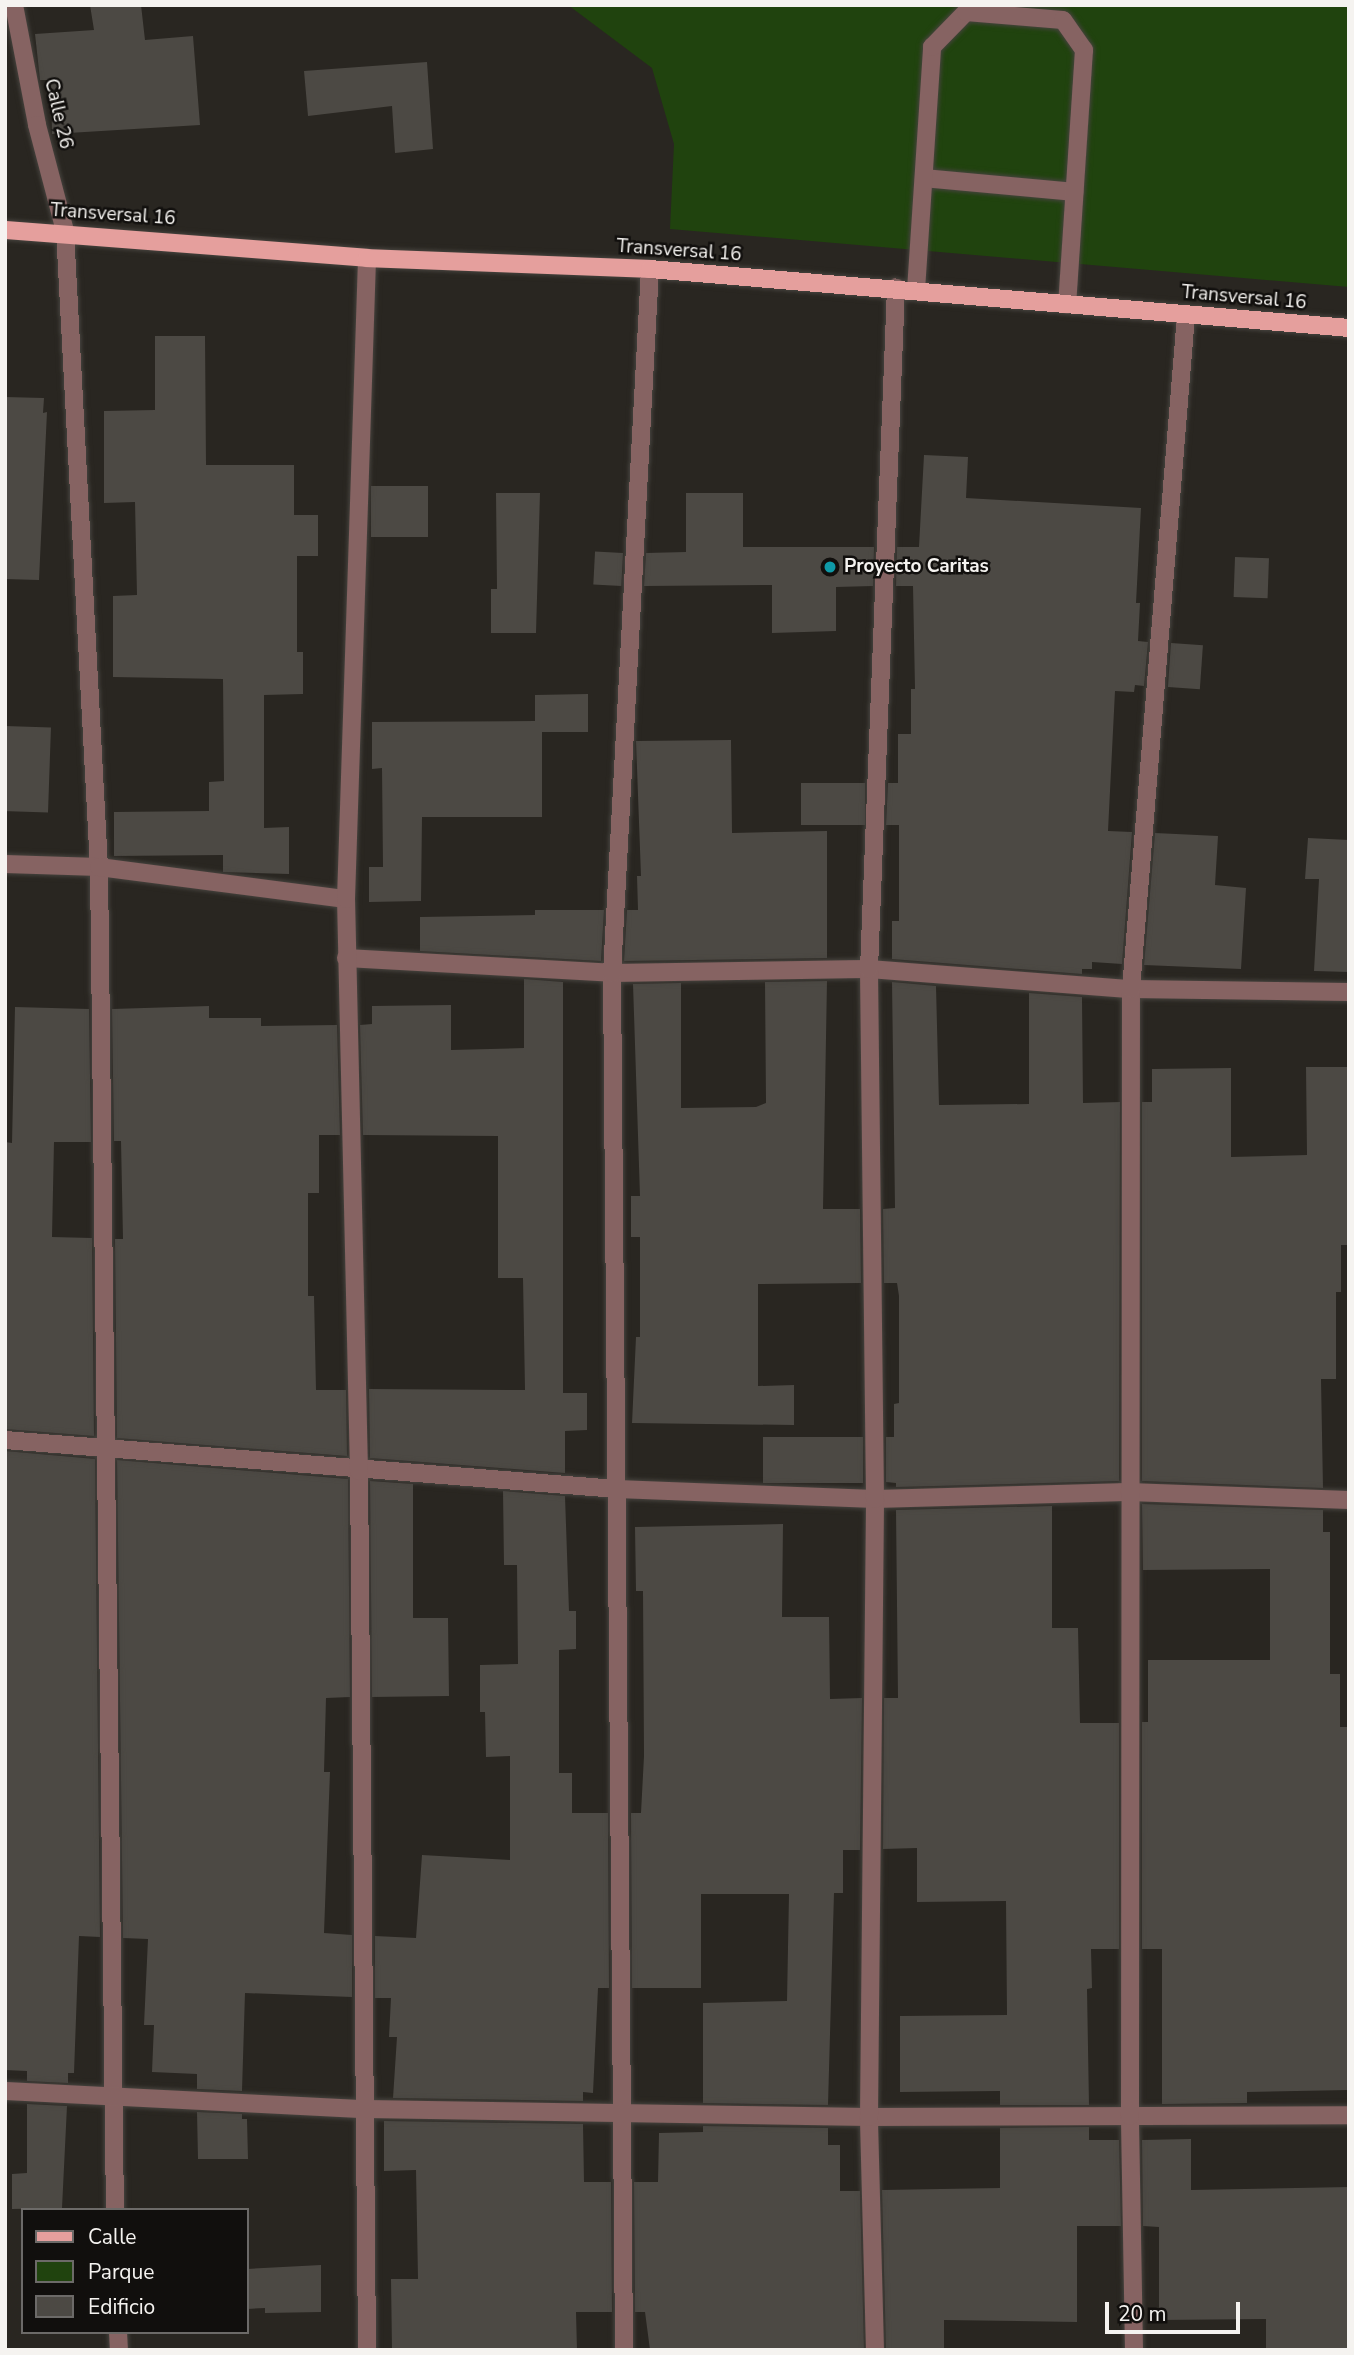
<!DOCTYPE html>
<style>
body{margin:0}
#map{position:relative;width:1354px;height:2355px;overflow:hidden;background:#292621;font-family:"Nunito Sans",sans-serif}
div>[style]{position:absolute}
.green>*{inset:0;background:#20430e}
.building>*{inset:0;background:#4c4944;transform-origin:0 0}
.roads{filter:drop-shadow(0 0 2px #46433e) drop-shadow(0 0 2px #46433e)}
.minor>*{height:18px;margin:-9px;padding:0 9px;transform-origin:9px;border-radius:9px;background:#866362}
.major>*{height:18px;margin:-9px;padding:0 9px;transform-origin:9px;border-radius:9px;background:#e59f9d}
.dots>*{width:19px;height:19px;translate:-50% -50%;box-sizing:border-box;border:4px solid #110f0d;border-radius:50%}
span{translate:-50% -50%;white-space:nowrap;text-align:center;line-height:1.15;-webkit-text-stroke:5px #110f0d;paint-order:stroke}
.street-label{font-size:19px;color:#f5f3f0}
.poi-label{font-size:19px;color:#f5f3f0;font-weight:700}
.left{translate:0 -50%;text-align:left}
.frame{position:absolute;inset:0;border:7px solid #f5f3f0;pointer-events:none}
.legend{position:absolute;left:21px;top:2208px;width:228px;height:126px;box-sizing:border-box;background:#110f0d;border:2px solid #6c6a68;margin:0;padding:9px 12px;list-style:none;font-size:21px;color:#f5f3f0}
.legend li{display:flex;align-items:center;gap:14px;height:35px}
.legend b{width:35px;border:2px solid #6c6a68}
.scale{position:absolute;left:1105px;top:2302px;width:135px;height:32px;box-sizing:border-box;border:4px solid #f5f3f0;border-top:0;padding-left:9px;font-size:21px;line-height:24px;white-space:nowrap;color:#f5f3f0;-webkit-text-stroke:5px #110f0d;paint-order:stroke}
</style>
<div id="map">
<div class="green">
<div style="clip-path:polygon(568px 5px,1349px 5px,1349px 287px,670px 229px,674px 144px,652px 68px)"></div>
</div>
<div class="building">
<div style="clip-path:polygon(90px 5px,141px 5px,145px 40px,193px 36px,200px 125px,52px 134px,51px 80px,40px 80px,35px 34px,94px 30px)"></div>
<div style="clip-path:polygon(427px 62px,433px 149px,395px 153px,392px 106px,308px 116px,304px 71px)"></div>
<div style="clip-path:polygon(155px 336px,205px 336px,206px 465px,294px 465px,294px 515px,318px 515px,318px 556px,297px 556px,297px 652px,303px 652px,303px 694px,264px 695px,264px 828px,289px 827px,289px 874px,223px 872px,223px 855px,114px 856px,114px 812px,209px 811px,209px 782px,224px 781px,223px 679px,113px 677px,113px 596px,137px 595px,135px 502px,104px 503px,104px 411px,155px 410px)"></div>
<div style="clip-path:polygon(5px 397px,44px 398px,43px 413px,47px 412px,39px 580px,5px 579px)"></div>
<div style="clip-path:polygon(924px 455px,968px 457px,966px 498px,1141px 508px,1136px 603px,1140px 603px,1138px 641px,1148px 642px,1144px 686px,1135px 685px,1134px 692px,1115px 691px,1108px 831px,1132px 832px,1122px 964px,1092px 962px,1092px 969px,1082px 969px,1082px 974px,892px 959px,892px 921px,899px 921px,899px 825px,886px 825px,888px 783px,898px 783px,898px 734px,911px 734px,911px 689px,915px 689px,913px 586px,896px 586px,897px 547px,919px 547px)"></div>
<div style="left:371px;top:486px;width:57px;height:51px"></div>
<div style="clip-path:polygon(496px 493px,540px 493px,536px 633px,491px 633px,491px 589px,497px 589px)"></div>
<div style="clip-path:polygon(686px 493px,743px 493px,743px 547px,874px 547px,873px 586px,836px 587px,836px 631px,772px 633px,772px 585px,644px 586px,646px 553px,686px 552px)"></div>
<div style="left:623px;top:553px;width:33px;height:28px;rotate:93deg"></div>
<div style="left:1235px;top:557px;width:34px;height:40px;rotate:2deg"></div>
<div style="left:1171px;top:643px;width:32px;height:44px;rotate:4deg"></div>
<div style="clip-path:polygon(588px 694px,588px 732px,542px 732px,542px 817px,422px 817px,421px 901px,369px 902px,369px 867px,383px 867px,382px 768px,372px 769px,372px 722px,535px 721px,535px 695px)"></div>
<div style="left:5px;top:726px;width:46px;height:85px;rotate:2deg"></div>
<div style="clip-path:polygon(731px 740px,732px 833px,827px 831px,827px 958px,624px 961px,627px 910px,638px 910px,637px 876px,641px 876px,636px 741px)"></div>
<div style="left:801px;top:783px;width:64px;height:42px"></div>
<div style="clip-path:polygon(1155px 833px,1218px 836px,1215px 885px,1246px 888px,1241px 969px,1144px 965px)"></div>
<div style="clip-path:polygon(1308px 838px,1349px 840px,1349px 972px,1314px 971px,1319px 879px,1305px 879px)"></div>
<div style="clip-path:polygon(535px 910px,604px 910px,601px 961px,420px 951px,420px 917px,535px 915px)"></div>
<div style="clip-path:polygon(524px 979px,563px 982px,563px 1393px,587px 1393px,587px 1430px,565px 1431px,565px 1473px,370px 1458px,369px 1389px,525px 1390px,523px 1278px,498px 1278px,498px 1136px,363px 1135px,360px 1025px,372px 1024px,372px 1006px,451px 1005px,451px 1050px,524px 1048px)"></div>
<div style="clip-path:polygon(827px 981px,823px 1209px,860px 1209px,861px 1283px,758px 1284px,758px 1386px,794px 1385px,794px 1425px,632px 1423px,636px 1337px,640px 1337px,640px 1237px,631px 1237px,631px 1196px,640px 1196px,633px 984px,681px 983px,681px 1108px,756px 1107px,766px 1103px,765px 982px)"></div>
<div style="clip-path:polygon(892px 982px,936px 986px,939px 1105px,1029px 1104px,1029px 993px,1082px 997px,1083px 1103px,1120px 1102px,1119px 1481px,896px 1487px,896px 1483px,886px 1482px,886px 1437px,894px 1437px,894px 1404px,899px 1403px,899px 1296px,897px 1283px,884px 1283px,883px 1209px,895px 1208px)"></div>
<div style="clip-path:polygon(209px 1006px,209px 1018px,261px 1018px,261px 1026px,337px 1025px,340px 1135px,319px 1135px,319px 1193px,308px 1193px,308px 1296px,314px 1296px,316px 1390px,346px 1390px,347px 1456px,117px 1438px,115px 1239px,123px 1239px,121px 1141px,114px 1141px,112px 1009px)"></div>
<div style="clip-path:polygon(15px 1007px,89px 1009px,91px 1142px,54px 1142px,52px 1237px,92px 1238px,94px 1436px,5px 1429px,5px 1142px,12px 1143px)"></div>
<div style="clip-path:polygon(1306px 1067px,1347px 1067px,1349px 1245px,1341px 1245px,1341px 1292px,1336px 1292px,1336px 1379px,1321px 1379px,1323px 1488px,1142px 1481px,1142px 1102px,1152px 1102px,1152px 1069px,1231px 1068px,1231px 1157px,1307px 1155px)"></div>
<div style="left:763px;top:1437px;width:100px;height:46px"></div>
<div style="clip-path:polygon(5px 1451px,95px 1459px,100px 1937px,79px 1936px,74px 2073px,68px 2073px,68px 2083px,27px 2081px,27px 2071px,5px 2070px)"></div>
<div style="clip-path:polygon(117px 1460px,348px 1479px,350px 1697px,326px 1698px,324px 1772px,330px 1772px,324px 1933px,352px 1935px,352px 1997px,245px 1993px,242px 2091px,197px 2089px,197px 2074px,152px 2072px,154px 2025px,144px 2025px,148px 1939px,123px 1938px)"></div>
<div style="clip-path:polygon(370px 1481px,413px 1484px,413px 1618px,448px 1618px,449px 1696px,372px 1697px)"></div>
<div style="clip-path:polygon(503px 1491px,565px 1496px,569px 1611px,576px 1611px,576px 1649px,559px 1650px,559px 1773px,572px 1773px,572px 1813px,608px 1813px,609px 1988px,598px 1988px,593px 2093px,583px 2092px,583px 2101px,393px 2098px,397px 2037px,389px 2037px,391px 1998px,375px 1998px,375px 1936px,416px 1938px,422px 1855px,510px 1860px,510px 1756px,486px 1757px,485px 1712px,480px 1712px,480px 1665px,518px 1664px,517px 1565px,504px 1565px)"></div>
<div style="clip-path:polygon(1142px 1504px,1323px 1510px,1323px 1532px,1330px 1532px,1330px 1674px,1340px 1674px,1340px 1727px,1347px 1727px,1349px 2090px,1247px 2092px,1247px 2103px,1162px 2104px,1162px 1949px,1142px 1949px,1142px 1722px,1148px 1722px,1148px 1660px,1270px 1660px,1270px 1569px,1143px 1570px)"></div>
<div style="clip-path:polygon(1052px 1506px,1052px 1628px,1078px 1628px,1080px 1723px,1119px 1723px,1119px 1949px,1091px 1949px,1092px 1988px,1087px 1989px,1089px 2105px,1000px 2105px,1000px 2091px,900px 2092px,900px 2016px,1007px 2015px,1006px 1901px,917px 1902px,917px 1848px,883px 1849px,884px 1698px,898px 1698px,896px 1510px)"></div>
<div style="clip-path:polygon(783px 1524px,782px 1617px,829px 1617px,830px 1699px,862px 1698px,860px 1850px,843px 1850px,843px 1893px,834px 1893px,828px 2105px,703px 2103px,703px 2003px,787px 2001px,789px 1894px,701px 1894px,701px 1988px,632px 1988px,631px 1813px,641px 1813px,644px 1756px,643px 1591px,636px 1591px,635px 1527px)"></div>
<div style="clip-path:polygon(27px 2104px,67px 2106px,62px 2208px,12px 2209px,12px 2174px,27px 2173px)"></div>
<div style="clip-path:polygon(197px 2112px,242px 2114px,242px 2119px,247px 2119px,248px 2159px,198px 2159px)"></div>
<div style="clip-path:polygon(384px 2121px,583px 2124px,584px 2182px,611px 2182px,612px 2312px,576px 2312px,577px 2350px,392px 2350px,391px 2279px,418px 2279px,416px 2170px,384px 2171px)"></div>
<div style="clip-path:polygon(703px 2126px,828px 2128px,828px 2145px,840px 2145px,840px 2191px,860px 2191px,864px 2350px,650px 2350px,645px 2312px,635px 2312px,634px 2182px,658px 2182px,659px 2133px,703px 2132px)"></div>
<div style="clip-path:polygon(1089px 2127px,1089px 2140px,1119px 2140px,1121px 2226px,1077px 2226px,1077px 2322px,944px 2320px,944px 2350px,886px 2350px,882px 2190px,1000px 2188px,1000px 2128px)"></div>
<div style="clip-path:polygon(1191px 2139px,1191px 2190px,1349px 2187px,1349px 2350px,1266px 2350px,1266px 2319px,1159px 2320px,1159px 2227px,1143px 2226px,1142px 2140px)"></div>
<div style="clip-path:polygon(321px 2265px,321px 2312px,265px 2313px,265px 2308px,247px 2309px,247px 2269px)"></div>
</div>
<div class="roads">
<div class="minor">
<div style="left:14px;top:5px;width:122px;rotate:79.1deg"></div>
<div style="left:37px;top:125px;width:110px;rotate:75.2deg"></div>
<div style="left:65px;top:231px;width:637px;rotate:86.94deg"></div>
<div style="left:99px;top:867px;width:1343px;rotate:89.32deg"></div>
<div style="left:924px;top:178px;width:151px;rotate:5.3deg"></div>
<div style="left:916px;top:290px;width:244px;rotate:-86.2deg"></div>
<div style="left:932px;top:47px;width:49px;rotate:-45.8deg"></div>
<div style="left:966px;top:12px;width:97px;rotate:4.7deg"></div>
<div style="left:1063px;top:20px;width:37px;rotate:55deg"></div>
<div style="left:1084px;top:50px;width:255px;rotate:93.8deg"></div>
<div style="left:5px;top:864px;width:94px;rotate:1.8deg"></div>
<div style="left:99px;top:867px;width:249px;rotate:7.4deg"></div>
<div style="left:346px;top:958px;width:266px;rotate:3.2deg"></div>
<div style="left:612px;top:973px;width:257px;rotate:-0.9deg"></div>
<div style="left:869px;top:969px;width:263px;rotate:4.4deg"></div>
<div style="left:1131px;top:989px;width:218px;rotate:0.8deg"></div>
<div style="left:5px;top:1440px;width:614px;rotate:4.58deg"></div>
<div style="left:617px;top:1489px;width:258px;rotate:2.2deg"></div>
<div style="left:875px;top:1499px;width:254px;rotate:-1.6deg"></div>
<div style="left:1129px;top:1492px;width:220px;rotate:2.1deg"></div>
<div style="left:5px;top:2091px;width:361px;rotate:2.9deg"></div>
<div style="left:366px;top:2109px;width:503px;rotate:0.91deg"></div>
<div style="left:869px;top:2117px;width:480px;rotate:-0.2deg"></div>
<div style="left:118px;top:2332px;width:18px;rotate:87deg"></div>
<div style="left:367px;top:2350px;width:879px;rotate:-90.52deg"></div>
<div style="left:359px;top:1471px;width:572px;rotate:-91.3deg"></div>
<div style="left:346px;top:899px;width:641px;rotate:-88.12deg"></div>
<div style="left:624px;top:2350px;width:1377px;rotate:-90.5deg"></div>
<div style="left:612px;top:973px;width:705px;rotate:-86.91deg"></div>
<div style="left:875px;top:2350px;width:233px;rotate:-91.5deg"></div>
<div style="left:869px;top:2117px;width:618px;rotate:-89.44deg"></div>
<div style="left:875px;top:1499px;width:530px;rotate:-90.65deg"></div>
<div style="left:869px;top:969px;width:682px;rotate:-87.73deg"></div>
<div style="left:1134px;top:2350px;width:234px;rotate:-91deg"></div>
<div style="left:1130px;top:2116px;width:1127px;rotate:-89.95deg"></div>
<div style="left:1131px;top:989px;width:676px;rotate:-85.33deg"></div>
</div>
<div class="major">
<div style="left:5px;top:230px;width:363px;rotate:4.4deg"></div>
<div style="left:367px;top:258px;width:283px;rotate:2.2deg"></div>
<div style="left:650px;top:269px;width:701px;rotate:4.82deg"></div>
</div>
</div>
<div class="dots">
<div style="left:830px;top:567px;background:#0f9aa8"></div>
</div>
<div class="street-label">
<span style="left:58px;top:114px;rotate:77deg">Calle 26</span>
<span style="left:113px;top:215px;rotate:4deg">Transversal 16</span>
<span style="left:679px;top:251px;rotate:4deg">Transversal 16</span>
<span style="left:1244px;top:298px;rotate:5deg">Transversal 16</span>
</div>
<div class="poi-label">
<span class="left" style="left:844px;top:567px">Proyecto Caritas</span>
</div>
<div class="frame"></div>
<ul class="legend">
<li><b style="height:9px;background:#e59f9d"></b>Calle</li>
<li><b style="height:19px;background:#20430e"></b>Parque</li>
<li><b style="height:19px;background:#4c4944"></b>Edificio</li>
</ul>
<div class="scale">20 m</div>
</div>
